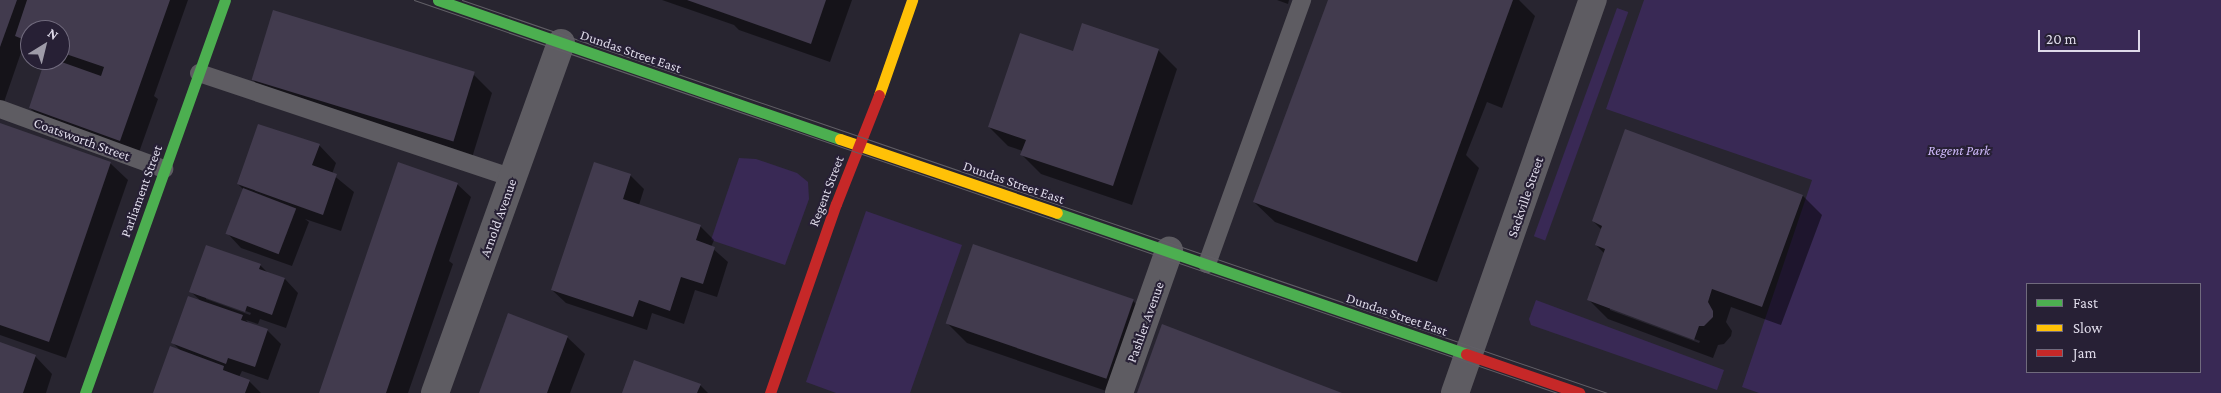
<!DOCTYPE html>
<html>
<head>
<meta charset="utf-8">
<style>
  body { margin:0 }
  #map { position:relative; width:2221px; height:393px; overflow:hidden; background:#282530; font-family:"Crimson Pro",serif }
  div>[style] { position:absolute }
  .green>* { inset:0; background:#392955; transform-origin:0 0 }
  .shadow>* { inset:0; background:#0007 }
  .building>* { inset:0; background:#423b4e; transform-origin:0 0 }
  .lane>* { height:18px; margin:-9px; padding:0 9px; transform-origin:9px; border-radius:9px; background:#5e5c62 }
  .street>* { height:28px; margin:-14px; padding:0 14px; transform-origin:14px; border-radius:14px; background:#5e5c62 }
  .fast>* { height:11px; margin:-5.5px; padding:0 5.5px; transform-origin:5.5px; border-radius:5.5px; background:#4caf50 }
  .slow>* { height:11px; margin:-5.5px; padding:0 5.5px; transform-origin:5.5px; border-radius:5.5px; background:#ffc107 }
  .jam>* { height:11px; margin:-5.5px; padding:0 5.5px; transform-origin:5.5px; border-radius:5.5px; background:#c62828 }
  .tram>* { height:1px; margin:-0.5px; padding:0 0.5px; transform-origin:0.5px; border-radius:0.5px; background:#615f66 }
  span { translate:-50% -50%; white-space:nowrap; text-align:center; line-height:1.15; -webkit-text-stroke:4px #272035; paint-order:stroke }
  .street-label { font-size:14px; color:#dedae9 }
  .park-label { font-size:14px; color:#ceb9fa; font-style:italic }
  .legend { position:absolute; left:2026px; top:283px; width:175px; height:90px; box-sizing:border-box; background:#272035; border:1px solid #706a7d; margin:0; padding:6px 9px; list-style:none; font-size:15px; color:#dedae9 }
  .legend li { display:flex; align-items:center; gap:10px; height:25px }
  .legend b { width:25px; border:1px solid #706a7d }
  .north { position:absolute; left:20px; top:20px; width:50px; height:50px; box-sizing:border-box; background:#272035; border:1px solid #706a7d; border-radius:50%; rotate:36deg; font-size:14px; font-weight:700; line-height:20px; text-align:center; color:#dedae9 }
  .north::after { content:''; display:block; margin:auto; width:18px; height:22px; background:#9e9ba8; clip-path:polygon(50% 0,100% 100%,50% 72%,0 100%) }
  .scale { position:absolute; left:2038px; top:30px; width:102px; height:22px; box-sizing:border-box; border:2px solid #dedae9; border-top:0; padding-left:6px; font-size:15px; line-height:18px; white-space:nowrap; color:#dedae9; -webkit-text-stroke:4px #272035; paint-order:stroke }
</style>
</head>
<body>
<div id="map">
  <div class="green">
    <i style="clip-path:polygon(evenodd,1644px 0,2221px 0,2221px 393px,1759px 393px,1742px 387px,1812px 180px,1606px 109px,1644px 0,2027px 284px,2200px 284px,2200px 372px,2027px 372px,2027px 284px)"></i>
    <i style="left:1617px;top:8px;width:12px;height:243px;rotate:20deg"></i>
    <i style="clip-path:polygon(739px 158px,756px 159px,797px 173px,808px 182px,809px 199px,785px 265px,711px 240px)"></i>
    <i style="clip-path:polygon(866px 211px,962px 245px,910px 393px,836px 393px,806px 382px)"></i>
    <i style="clip-path:polygon(1536px 300px,1724px 370px,1717px 390px,1531px 325px,1529px 319px)"></i>
  </div>
  <div class="shadow">
    <i style="clip-path:polygon(0 0,188px 0,154px 96px,158px 99px,137px 158px,47px 125px,30px 108px,46px 60px,60px 60px,60px 30px,30px 30px,30px 50px,24px 44px,4px 102px,0 101px)"></i>
    <i style="clip-path:polygon(662px 0,852px 0,830px 62px,739px 30px,734px 25px)"></i>
    <i style="clip-path:polygon(1277px 0,1289px 0,1288px 4px)"></i>
    <i style="clip-path:polygon(1329px 0,1519px 0,1535px 16px,1502px 108px,1487px 102px,1466px 155px,1479px 168px,1437px 282px,1275px 222px,1254px 202px)"></i>
    <i style="clip-path:polygon(1158px 50px,1177px 69px,1132px 205px,1041px 174px,1022px 155px,1023px 151px,1008px 146px,989px 127px)"></i>
    <i style="clip-path:polygon(473px 74px,492px 93px,471px 161px,271px 98px,252px 79px)"></i>
    <i style="clip-path:polygon(0 125px,110px 163px,128px 180px,66px 358px,0 335px)"></i>
    <i style="clip-path:polygon(evenodd,1625px 131px,1803px 196px,1822px 215px,1781px 325px,1731px 307px,1726px 322px,1732px 331px,1731px 336px,1724px 344px,1718px 345px,1713px 358px,1608px 319px,1589px 300px,1605px 254px,1596px 245px,1602px 230px,1593px 221px,1625px 131px,1610px 307px,1700px 341px,1699px 343px,1610px 310px,1610px 307px)"></i>
    <i style="clip-path:polygon(319px 145px,336px 163px,332px 174px,354px 192px,341px 231px,305px 219px,309px 222px,292px 266px,241px 248px,228px 234px,244px 190px,238px 184px)"></i>
    <i style="clip-path:polygon(630px 175px,644px 189px,639px 205px,700px 226px,714px 240px,711px 247px,728px 262px,717px 297px,695px 290px,684px 324px,652px 313px,647px 330px,566px 303px,552px 290px)"></i>
    <i style="clip-path:polygon(457px 184px,471px 197px,449px 261px,453px 264px,408px 393px,320px 393px)"></i>
    <i style="clip-path:polygon(evenodd,260px 265px,269px 274px,285px 279px,298px 293px,286px 328px,260px 319px,258px 324px,246px 320px,250px 325px,267px 330px,281px 344px,268px 380px,242px 371px,239px 377px,249px 381px,261px 393px,154px 393px,182px 352px,173px 343px,202px 302px,191px 292px,260px 265px,206px 296px,251px 313px,250px 315px,206px 299px,206px 296px)"></i>
    <i style="clip-path:polygon(1133px 301px,1152px 320px,1112px 393px,967px 343px,948px 324px)"></i>
    <i style="clip-path:polygon(567px 337px,585px 354px,570px 393px,480px 393px)"></i>
    <i style="clip-path:polygon(0 343px,35px 356px,52px 374px,46px 393px,0 393px)"></i>
    <i style="clip-path:polygon(700px 385px,708px 393px,624px 393px)"></i>
  </div>
  <div class="building">
    <i style="clip-path:polygon(0 0,17px 0,0 47px)"></i>
    <i style="clip-path:polygon(27px 0,170px 0,120px 141px,29px 108px,45px 60px,56px 60px,101px 76px,104px 67px,60px 52px,60px 30px,30px 30px,30px 42px,15px 36px)"></i>
    <i style="clip-path:polygon(687px 0,826px 0,811px 44px)"></i>
    <i style="clip-path:polygon(1328px 0,1513px 0,1417px 262px,1253px 202px)"></i>
    <i style="left:273px;top:10px;width:211px;height:73px;rotate:17deg"></i>
    <i style="clip-path:polygon(1082px 23px,1159px 49px,1113px 186px,1020px 155px,1026px 140px,988px 127px,1020px 33px,1073px 51px)"></i>
    <i style="clip-path:polygon(0 123px,111px 162px,49px 342px,0 325px)"></i>
    <i style="clip-path:polygon(258px 124px,320px 144px,312px 165px,337px 174px,323px 215px,237px 184px)"></i>
    <i style="clip-path:polygon(1625px 129px,1803px 195px,1762px 307px,1712px 289px,1708px 302px,1713px 311px,1713px 317px,1704px 326px,1699px 326px,1694px 340px,1587px 300px,1605px 249px,1595px 245px,1602px 226px,1592px 221px)"></i>
    <i style="clip-path:polygon(398px 162px,458px 183px,436px 246px,386px 393px,319px 393px)"></i>
    <i style="clip-path:polygon(594px 162px,631px 174px,623px 199px,701px 225px,696px 240px,715px 247px,703px 284px,681px 277px,670px 311px,639px 300px,633px 317px,551px 290px)"></i>
    <i style="left:243px;top:188px;width:57px;height:49px;rotate:21deg"></i>
    <i style="left:973px;top:244px;width:170px;height:84px;rotate:19deg"></i>
    <i style="clip-path:polygon(206px 245px,261px 264px,259px 269px,285px 278px,272px 315px,247px 306px,245px 312px,189px 292px)"></i>
    <i style="clip-path:polygon(188px 296px,243px 315px,241px 320px,268px 329px,255px 367px,228px 358px,226px 364px,171px 343px)"></i>
    <i style="clip-path:polygon(508px 313px,568px 336px,547px 393px,479px 393px)"></i>
    <i style="clip-path:polygon(1162px 324px,1342px 393px,1137px 393px)"></i>
    <i style="clip-path:polygon(0 342px,36px 355px,23px 393px,0 393px)"></i>
    <i style="clip-path:polygon(170px 346px,224px 366px,223px 370px,250px 380px,245px 393px,153px 393px)"></i>
    <i style="clip-path:polygon(634px 360px,701px 384px,697px 393px,622px 393px)"></i>
  </div>
  <div class="lane">
    <i style="left:199px;top:73px;width:330px;rotate:18.5deg"></i>
    <i style="left:0;top:109px;width:175px;rotate:20.1deg"></i>
    <i style="left:1207px;top:264px;width:281px;rotate:-70.2deg"></i>
  </div>
  <div class="street">
    <i style="left:435px;top:393px;width:372px;rotate:-70.2deg"></i>
    <i style="left:1119px;top:393px;width:151px;rotate:-70.6deg"></i>
    <i style="left:1455px;top:393px;width:417px;rotate:-70.7deg"></i>
  </div>
  <div class="fast">
    <i style="left:438px;top:0;width:425px;rotate:19.1deg"></i>
    <i style="left:1057px;top:213px;width:433px;rotate:19deg"></i>
    <i style="left:85px;top:393px;width:417px;rotate:-70.4deg"></i>
  </div>
  <div class="slow">
    <i style="left:879px;top:95px;width:101px;rotate:-70.8deg"></i>
    <i style="left:840px;top:139px;width:229px;rotate:18.8deg"></i>
  </div>
  <div class="jam">
    <i style="left:1466px;top:354px;width:120px;rotate:19deg"></i>
    <i style="left:770px;top:393px;width:200px;rotate:-70.8deg"></i>
    <i style="left:836px;top:204px;width:117px;rotate:-68.5deg"></i>
  </div>
  <div class="tram">
    <i style="left:414px;top:0;width:1209px;rotate:18.97deg"></i>
    <i style="left:462px;top:0;width:1211px;rotate:18.94deg"></i>
  </div>
  <div class="street-label">
    <span style="left:631px;top:51px;rotate:19deg">Dundas Street East</span>
    <span style="left:82px;top:139px;rotate:20deg">Coatsworth Street</span>
    <span style="left:1014px;top:182px;rotate:19deg">Dundas Street East</span>
    <span style="left:141px;top:191px;rotate:-70deg">Parliament Street</span>
    <span style="left:826px;top:191px;rotate:-69deg">Regent Street</span>
    <span style="left:1525px;top:197px;rotate:-71deg">Sackville Street</span>
    <span style="left:498px;top:218px;rotate:-70deg">Arnold Avenue</span>
    <span style="left:1397px;top:314px;rotate:19deg">Dundas Street East</span>
    <span style="left:1145px;top:322px;rotate:-70deg">Pashler Avenue</span>
  </div>
  <div class="park-label">
    <span style="left:1959px;top:150px">Regent Park</span>
  </div>
  <ul class="legend">
  <li><b style="height:6px;background:#4caf50"></b>Fast</li>
  <li><b style="height:6px;background:#ffc107"></b>Slow</li>
  <li><b style="height:6px;background:#c62828"></b>Jam</li>
  </ul>
  <div class="north">N</div>
  <div class="scale">20 m</div>
</div>
</body>
</html>
